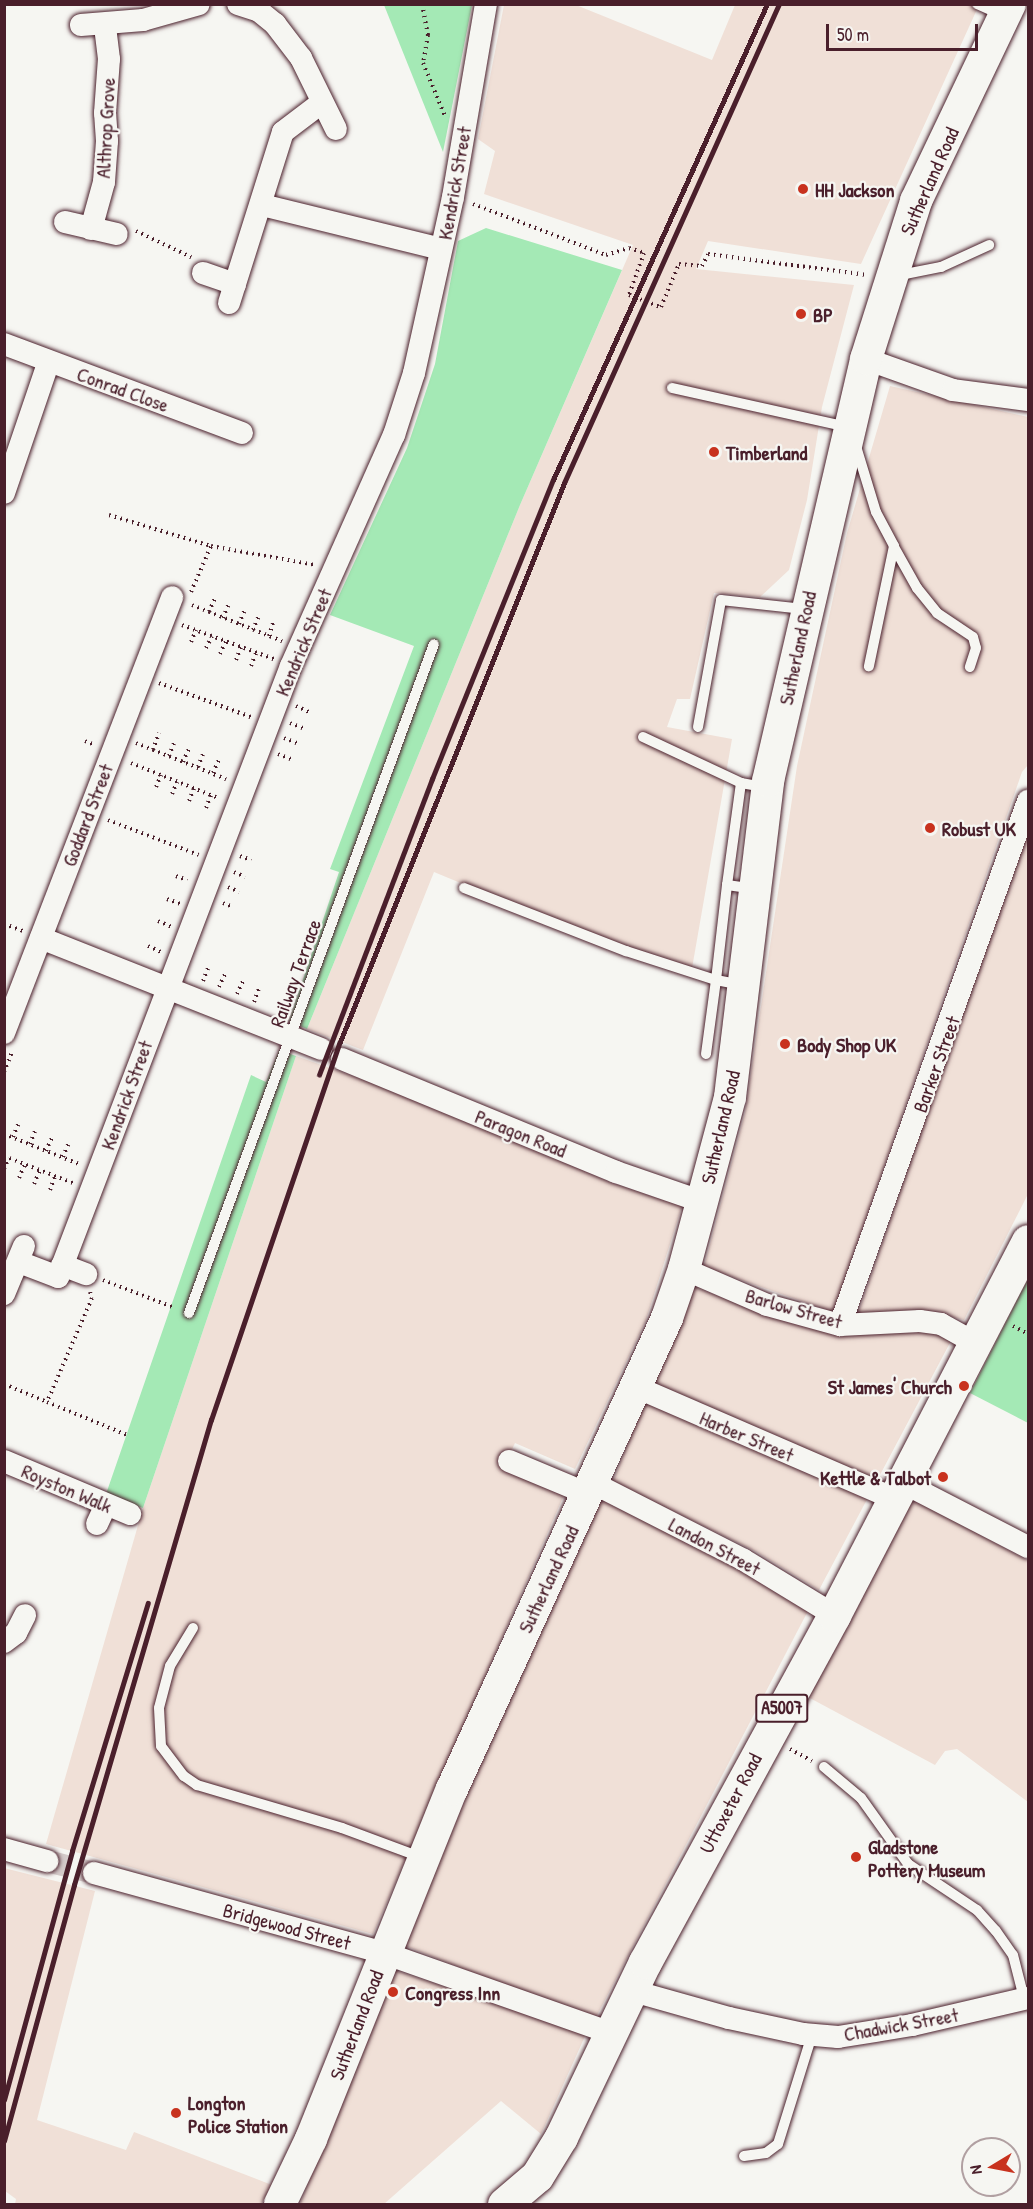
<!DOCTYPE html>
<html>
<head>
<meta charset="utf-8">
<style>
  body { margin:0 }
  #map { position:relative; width:1033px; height:2209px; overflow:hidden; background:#f6f6f2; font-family:"Patrick Hand",sans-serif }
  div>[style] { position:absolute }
  .built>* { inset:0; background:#f0e0d7 }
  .green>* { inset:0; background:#a4e9b5 }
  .street-tunnel>* { height:22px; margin-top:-11px; transform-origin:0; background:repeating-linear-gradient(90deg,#d4cbca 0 22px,transparent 0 33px) }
  .path>* { height:4px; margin-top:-2px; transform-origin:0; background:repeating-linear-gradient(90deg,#4a1f2b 0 1.5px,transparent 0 6px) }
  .roads { filter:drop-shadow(0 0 2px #4a1f2b) drop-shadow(0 0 2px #4a1f2b) }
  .lane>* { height:10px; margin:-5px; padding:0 5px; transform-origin:5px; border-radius:5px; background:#f6f6f2 }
  .street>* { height:22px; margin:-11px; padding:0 11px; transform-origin:11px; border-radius:11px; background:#f6f6f2 }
  .secondary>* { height:32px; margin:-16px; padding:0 16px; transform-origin:16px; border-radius:16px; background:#f6f6f2 }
  .primary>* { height:33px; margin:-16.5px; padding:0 16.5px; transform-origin:16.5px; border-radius:16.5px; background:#f6f6f2 }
  .rail>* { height:4.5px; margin:-2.25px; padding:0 2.25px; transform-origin:2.25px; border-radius:2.25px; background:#4a1f2b }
  .path-bridge>* { height:4px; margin-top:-2px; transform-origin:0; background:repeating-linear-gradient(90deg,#4a1f2b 0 1.5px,transparent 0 6px) }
  .dots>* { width:16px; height:16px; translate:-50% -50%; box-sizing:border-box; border:3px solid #f6f6f2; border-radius:50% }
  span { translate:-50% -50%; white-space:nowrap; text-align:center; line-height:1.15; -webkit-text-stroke:4.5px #f6f6f2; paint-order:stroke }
  .shield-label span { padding:2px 4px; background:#f6f6f2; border:2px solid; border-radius:4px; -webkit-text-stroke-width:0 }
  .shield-label { font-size:18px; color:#4a1f2b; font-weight:700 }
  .street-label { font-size:20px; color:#4a1f2b }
  .poi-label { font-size:20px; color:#4a1f2b; font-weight:700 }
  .left { translate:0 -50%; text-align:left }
  .right { translate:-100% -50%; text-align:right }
  .frame { position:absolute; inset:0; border:6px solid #4a1f2b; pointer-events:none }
  .north { position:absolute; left:961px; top:2137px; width:60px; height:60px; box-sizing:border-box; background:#f6f6f2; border:2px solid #b1a0a2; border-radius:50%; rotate:260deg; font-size:16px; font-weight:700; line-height:24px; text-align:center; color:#4a1f2b }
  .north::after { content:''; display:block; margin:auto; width:21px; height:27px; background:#c8321e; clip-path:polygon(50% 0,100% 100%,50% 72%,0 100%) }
  .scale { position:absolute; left:826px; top:24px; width:152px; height:27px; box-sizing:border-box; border:3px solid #4a1f2b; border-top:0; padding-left:8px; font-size:18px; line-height:21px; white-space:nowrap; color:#4a1f2b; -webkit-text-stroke:4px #f6f6f2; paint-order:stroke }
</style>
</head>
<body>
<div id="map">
  <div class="built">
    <i style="clip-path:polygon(504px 5px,576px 5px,712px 60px,735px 5px,979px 5px,861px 264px,708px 241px,696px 269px,854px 285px,822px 407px,807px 500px,789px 570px,760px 597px,714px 593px,690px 699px,677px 699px,667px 727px,732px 739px,691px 974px,658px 965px,434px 872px,363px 1050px,307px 1029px,520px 505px,633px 245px,484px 194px,495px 151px,478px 139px)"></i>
    <i style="clip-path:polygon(890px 386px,1028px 417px,1028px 765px,1022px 772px,833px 1312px,704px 1267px,745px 1113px,797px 766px,847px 533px)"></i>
    <i style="clip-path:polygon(1028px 822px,1028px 1194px,964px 1320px,936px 1313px,858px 1314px)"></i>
    <i style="clip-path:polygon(296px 1056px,446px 1109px,609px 1182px,682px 1206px,646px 1320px,575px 1469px,515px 1443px,504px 1466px,564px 1495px,373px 1934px,46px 1844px,143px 1508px)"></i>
    <i style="clip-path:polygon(689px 1285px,761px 1312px,927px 1330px,952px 1339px,819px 1590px,755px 1551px,613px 1482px)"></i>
    <i style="clip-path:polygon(912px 1498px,1028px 1561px,1028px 1802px,957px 1749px,945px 1751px,935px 1765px,806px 1696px)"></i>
    <i style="clip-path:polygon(599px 1499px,696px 1544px,809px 1609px,594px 2021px,401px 1944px)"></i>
    <i style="clip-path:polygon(4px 1868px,95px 1891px,37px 2120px,126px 2150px,134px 2132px,272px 2185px,261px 2204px,15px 2204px,16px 2199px,5px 2191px)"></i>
    <i style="clip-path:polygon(394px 1970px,586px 2034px,541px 2134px,501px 2101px,384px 2204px,300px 2204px)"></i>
  </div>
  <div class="green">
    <i style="clip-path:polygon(384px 5px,472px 5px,443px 152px)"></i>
    <i style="clip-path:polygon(486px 228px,622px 270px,520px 505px,307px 1029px,289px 1021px,339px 872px,330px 869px,414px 646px,330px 615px,407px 448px,435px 364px,458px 241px)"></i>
    <i style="clip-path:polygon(279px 1050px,296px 1056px,143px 1508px,106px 1494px,251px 1075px,266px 1082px)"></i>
    <i style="clip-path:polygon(1028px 1279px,1028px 1423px,970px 1393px)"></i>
  </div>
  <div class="street-tunnel">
    <i style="left:47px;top:1861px;width:49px;rotate:14.3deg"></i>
  </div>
  <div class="path">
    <i style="left:422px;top:4px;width:32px;rotate:79deg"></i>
    <i style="left:428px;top:35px;width:28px;rotate:100deg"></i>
    <i style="left:423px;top:63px;width:57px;rotate:67.5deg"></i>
    <i style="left:473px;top:204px;width:142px;rotate:21deg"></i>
    <i style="left:606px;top:255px;width:24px;rotate:-17deg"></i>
    <i style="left:629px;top:248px;width:16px;rotate:18deg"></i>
    <i style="left:136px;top:231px;width:61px;rotate:25.3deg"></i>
    <i style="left:679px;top:264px;width:23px;rotate:5deg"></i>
    <i style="left:702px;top:266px;width:13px;rotate:-63deg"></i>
    <i style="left:708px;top:254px;width:161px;rotate:7.5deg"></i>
    <i style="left:109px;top:515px;width:107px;rotate:16.9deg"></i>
    <i style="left:211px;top:546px;width:107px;rotate:10.3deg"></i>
    <i style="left:191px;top:592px;width:50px;rotate:-66.5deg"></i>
    <i style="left:192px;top:605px;width:97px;rotate:21.8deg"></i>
    <i style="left:209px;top:612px;width:15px;rotate:-67deg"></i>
    <i style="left:223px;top:618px;width:16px;rotate:-68deg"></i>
    <i style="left:239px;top:624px;width:16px;rotate:-68deg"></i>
    <i style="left:182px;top:625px;width:98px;rotate:20.3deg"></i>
    <i style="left:253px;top:630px;width:16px;rotate:-68deg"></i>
    <i style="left:269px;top:636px;width:17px;rotate:-73deg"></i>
    <i style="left:191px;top:642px;width:13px;rotate:-67deg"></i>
    <i style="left:206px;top:648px;width:13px;rotate:-63deg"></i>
    <i style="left:220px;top:654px;width:14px;rotate:-65deg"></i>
    <i style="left:236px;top:660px;width:14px;rotate:-69deg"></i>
    <i style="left:251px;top:666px;width:14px;rotate:-69deg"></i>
    <i style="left:159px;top:683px;width:98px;rotate:20.3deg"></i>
    <i style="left:296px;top:706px;width:14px;rotate:25deg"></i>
    <i style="left:290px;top:723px;width:14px;rotate:21deg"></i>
    <i style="left:284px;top:738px;width:14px;rotate:21deg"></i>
    <i style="left:85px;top:741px;width:11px;rotate:22deg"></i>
    <i style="left:136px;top:743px;width:97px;rotate:21.8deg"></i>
    <i style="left:153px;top:750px;width:18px;rotate:-71deg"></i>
    <i style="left:278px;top:754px;width:14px;rotate:21deg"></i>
    <i style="left:169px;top:756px;width:17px;rotate:-69deg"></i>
    <i style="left:183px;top:762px;width:17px;rotate:-66deg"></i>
    <i style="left:131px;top:763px;width:94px;rotate:21.9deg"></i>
    <i style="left:198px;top:767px;width:17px;rotate:-69deg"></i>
    <i style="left:213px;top:773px;width:17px;rotate:-66deg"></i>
    <i style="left:156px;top:787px;width:13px;rotate:-67deg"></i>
    <i style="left:172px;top:794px;width:13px;rotate:-67deg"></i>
    <i style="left:189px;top:801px;width:14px;rotate:-69deg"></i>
    <i style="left:206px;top:808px;width:14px;rotate:-69deg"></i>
    <i style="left:108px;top:820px;width:97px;rotate:21deg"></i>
    <i style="left:240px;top:856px;width:12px;rotate:20deg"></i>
    <i style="left:234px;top:872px;width:12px;rotate:24deg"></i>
    <i style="left:176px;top:876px;width:12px;rotate:20deg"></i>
    <i style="left:228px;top:887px;width:12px;rotate:24deg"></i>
    <i style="left:167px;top:899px;width:15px;rotate:20deg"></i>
    <i style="left:223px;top:903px;width:11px;rotate:22deg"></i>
    <i style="left:158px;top:921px;width:15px;rotate:23deg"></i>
    <i style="left:4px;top:924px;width:20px;rotate:20deg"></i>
    <i style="left:148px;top:946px;width:14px;rotate:25deg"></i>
    <i style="left:203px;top:981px;width:14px;rotate:-69deg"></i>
    <i style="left:219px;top:987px;width:14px;rotate:-65deg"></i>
    <i style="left:237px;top:994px;width:14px;rotate:-65deg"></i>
    <i style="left:254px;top:1002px;width:15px;rotate:-70deg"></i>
    <i style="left:4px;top:1072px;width:22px;rotate:-68deg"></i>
    <i style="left:4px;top:1134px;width:81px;rotate:21.8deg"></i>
    <i style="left:13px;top:1137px;width:16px;rotate:-68deg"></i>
    <i style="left:30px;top:1144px;width:17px;rotate:-69deg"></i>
    <i style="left:46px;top:1151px;width:17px;rotate:-66deg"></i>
    <i style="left:4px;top:1156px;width:74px;rotate:21.4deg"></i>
    <i style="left:63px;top:1157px;width:16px;rotate:-68deg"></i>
    <i style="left:4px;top:1169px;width:12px;rotate:-66deg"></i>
    <i style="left:19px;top:1178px;width:15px;rotate:-67deg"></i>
    <i style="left:34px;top:1184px;width:15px;rotate:-67deg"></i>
    <i style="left:50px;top:1190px;width:15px;rotate:-70deg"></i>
    <i style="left:103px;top:1280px;width:77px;rotate:21.3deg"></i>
    <i style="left:90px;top:1292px;width:6px;rotate:72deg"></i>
    <i style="left:92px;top:1298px;width:113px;rotate:113.4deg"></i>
    <i style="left:47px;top:1402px;width:87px;rotate:22.4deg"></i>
    <i style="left:1013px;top:1326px;width:17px;rotate:28deg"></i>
    <i style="left:4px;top:1384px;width:47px;rotate:22.7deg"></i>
    <i style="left:790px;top:1749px;width:25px;rotate:29deg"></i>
  </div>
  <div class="roads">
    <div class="lane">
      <i style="left:977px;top:4px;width:27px;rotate:24deg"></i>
      <i style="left:895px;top:276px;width:47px;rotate:-11.1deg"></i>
      <i style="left:941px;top:267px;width:53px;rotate:-24.6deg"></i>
      <i style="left:672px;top:388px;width:180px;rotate:12.5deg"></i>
      <i style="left:855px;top:443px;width:72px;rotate:73.1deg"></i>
      <i style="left:876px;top:512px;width:38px;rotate:62deg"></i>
      <i style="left:894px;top:546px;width:123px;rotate:101.8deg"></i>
      <i style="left:894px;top:547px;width:47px;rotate:60.7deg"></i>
      <i style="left:917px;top:588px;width:32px;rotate:51deg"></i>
      <i style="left:937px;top:613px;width:43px;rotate:33.7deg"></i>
      <i style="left:973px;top:637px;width:11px;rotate:75deg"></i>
      <i style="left:976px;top:648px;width:20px;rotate:108deg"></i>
      <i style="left:698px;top:727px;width:129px;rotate:-79.7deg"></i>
      <i style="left:721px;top:600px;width:83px;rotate:6.2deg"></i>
      <i style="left:643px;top:737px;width:108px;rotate:25.1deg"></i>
      <i style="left:727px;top:885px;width:103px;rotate:-82.2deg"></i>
      <i style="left:741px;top:783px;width:22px;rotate:10deg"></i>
      <i style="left:464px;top:888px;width:174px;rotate:21.3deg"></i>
      <i style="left:626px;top:951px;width:95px;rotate:17.9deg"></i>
      <i style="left:716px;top:980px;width:96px;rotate:-83.4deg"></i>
      <i style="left:727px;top:885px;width:27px;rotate:8deg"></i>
      <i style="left:706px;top:1054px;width:75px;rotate:-82.3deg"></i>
      <i style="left:716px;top:980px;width:25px;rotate:11deg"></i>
      <i style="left:189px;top:1313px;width:712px;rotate:-69.89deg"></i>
      <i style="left:193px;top:1628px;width:44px;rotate:121.2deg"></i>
      <i style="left:170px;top:1666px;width:43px;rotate:104.7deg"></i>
      <i style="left:159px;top:1708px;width:38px;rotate:87deg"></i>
      <i style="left:161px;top:1746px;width:38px;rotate:53deg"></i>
      <i style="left:184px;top:1776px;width:16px;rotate:35deg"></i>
      <i style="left:197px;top:1785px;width:151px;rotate:16.5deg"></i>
      <i style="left:342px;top:1828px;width:86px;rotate:20.3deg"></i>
      <i style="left:824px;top:1767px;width:48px;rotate:40deg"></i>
      <i style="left:861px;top:1798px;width:81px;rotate:54.5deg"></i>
      <i style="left:908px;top:1864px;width:83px;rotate:33.7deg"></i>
      <i style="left:977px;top:1910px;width:28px;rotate:48deg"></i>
      <i style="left:996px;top:1931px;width:29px;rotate:55deg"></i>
      <i style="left:1013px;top:1955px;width:44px;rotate:75.7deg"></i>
      <i style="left:744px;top:2156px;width:22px;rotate:-8deg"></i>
      <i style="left:766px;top:2153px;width:15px;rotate:-37deg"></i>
      <i style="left:778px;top:2144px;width:114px;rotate:-72.7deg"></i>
    </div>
    <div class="street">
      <i style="left:238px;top:4px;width:22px;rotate:18deg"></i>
      <i style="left:259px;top:11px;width:21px;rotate:39deg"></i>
      <i style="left:275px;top:24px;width:43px;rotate:52.6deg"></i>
      <i style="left:301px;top:58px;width:79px;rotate:63.8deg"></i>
      <i style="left:81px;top:25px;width:62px;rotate:-4.6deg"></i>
      <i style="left:143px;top:20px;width:58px;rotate:-15.9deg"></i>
      <i style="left:262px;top:205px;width:184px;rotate:13.8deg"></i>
      <i style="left:65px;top:222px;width:53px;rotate:13deg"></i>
      <i style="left:91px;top:229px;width:49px;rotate:-74.5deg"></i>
      <i style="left:104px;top:182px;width:41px;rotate:-85.8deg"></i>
      <i style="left:107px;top:141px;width:28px;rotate:-94deg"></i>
      <i style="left:105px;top:113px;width:54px;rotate:-85.8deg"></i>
      <i style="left:109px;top:59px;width:33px;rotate:-97deg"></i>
      <i style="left:203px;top:273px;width:34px;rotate:19deg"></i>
      <i style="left:229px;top:303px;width:179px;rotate:-72.5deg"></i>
      <i style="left:283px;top:132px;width:48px;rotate:-37.3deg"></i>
      <i style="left:4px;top:344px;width:254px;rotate:20.5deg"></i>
      <i style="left:866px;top:359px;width:92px;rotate:19.6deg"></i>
      <i style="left:953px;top:390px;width:76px;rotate:7.6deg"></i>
      <i style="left:4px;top:493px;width:139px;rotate:-71.2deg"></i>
      <i style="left:41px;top:938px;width:301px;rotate:21.6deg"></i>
      <i style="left:4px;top:1033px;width:467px;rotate:-68.9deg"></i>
      <i style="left:342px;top:1059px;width:296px;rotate:22.4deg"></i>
      <i style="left:616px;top:1172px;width:92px;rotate:19deg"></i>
      <i style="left:19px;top:1262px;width:42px;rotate:21deg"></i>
      <i style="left:58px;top:1277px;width:654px;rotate:-69.13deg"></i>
      <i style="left:291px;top:666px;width:253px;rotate:-66deg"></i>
      <i style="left:394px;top:435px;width:65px;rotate:-72.1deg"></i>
      <i style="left:414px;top:373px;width:180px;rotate:-77.5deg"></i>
      <i style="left:453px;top:197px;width:196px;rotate:-80.3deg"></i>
      <i style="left:62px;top:1265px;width:26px;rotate:21deg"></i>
      <i style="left:684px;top:1269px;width:90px;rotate:23.4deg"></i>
      <i style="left:767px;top:1305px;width:76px;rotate:15.3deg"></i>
      <i style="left:840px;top:1325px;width:80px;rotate:-2.9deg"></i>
      <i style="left:920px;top:1321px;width:21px;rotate:8deg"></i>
      <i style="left:941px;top:1324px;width:41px;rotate:29.1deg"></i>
      <i style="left:4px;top:1294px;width:52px;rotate:-67.4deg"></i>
      <i style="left:840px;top:1325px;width:557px;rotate:-70.26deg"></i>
      <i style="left:636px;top:1387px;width:280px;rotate:23.4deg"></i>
      <i style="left:4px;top:1461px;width:137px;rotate:22.8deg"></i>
      <i style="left:509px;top:1461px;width:86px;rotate:22.7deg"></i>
      <i style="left:902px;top:1482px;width:142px;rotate:27.3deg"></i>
      <i style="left:593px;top:1483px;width:169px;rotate:27deg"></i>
      <i style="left:744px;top:1560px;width:105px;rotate:31.4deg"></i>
      <i style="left:97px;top:1524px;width:21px;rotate:-65deg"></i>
      <i style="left:4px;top:1642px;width:15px;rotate:-37deg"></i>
      <i style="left:16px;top:1633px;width:20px;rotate:-63deg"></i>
      <i style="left:4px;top:1849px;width:45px;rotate:15.6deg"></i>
      <i style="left:94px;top:1873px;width:301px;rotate:15.4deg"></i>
      <i style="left:384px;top:1953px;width:244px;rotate:19.4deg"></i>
      <i style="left:633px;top:1991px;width:100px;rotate:15.7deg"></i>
      <i style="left:729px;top:2018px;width:76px;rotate:12.2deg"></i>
      <i style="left:803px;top:2034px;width:35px;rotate:5deg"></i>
      <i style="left:838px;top:2037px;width:75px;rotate:-9.2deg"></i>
      <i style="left:912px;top:2025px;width:119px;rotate:-13.1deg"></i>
    </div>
    <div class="secondary">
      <i style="left:280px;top:2204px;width:72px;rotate:-64.5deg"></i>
      <i style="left:311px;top:2139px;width:377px;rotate:-68.1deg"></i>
      <i style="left:452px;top:1789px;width:518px;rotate:-65.46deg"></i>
      <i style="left:667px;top:1318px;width:52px;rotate:-70.9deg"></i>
      <i style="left:684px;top:1269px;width:178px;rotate:-75deg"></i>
      <i style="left:730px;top:1097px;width:318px;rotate:-83.1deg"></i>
      <i style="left:768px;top:781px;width:433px;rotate:-76.9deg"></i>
      <i style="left:866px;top:359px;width:166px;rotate:-72.4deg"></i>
      <i style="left:916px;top:201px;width:218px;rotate:-64.5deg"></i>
    </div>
    <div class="primary">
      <i style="left:504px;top:2204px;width:43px;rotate:-40.3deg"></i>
      <i style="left:537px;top:2176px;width:46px;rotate:-58.4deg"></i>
      <i style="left:561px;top:2137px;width:194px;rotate:-64.4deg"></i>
      <i style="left:645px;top:1962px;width:395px;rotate:-61.4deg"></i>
      <i style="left:834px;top:1615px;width:421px;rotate:-62.6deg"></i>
    </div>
  </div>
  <div class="rail">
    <i style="left:319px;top:1075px;width:317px;rotate:-69.1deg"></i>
    <i style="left:432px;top:779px;width:323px;rotate:-68deg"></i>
    <i style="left:553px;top:480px;width:522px;rotate:-65.79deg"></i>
    <i style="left:4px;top:2100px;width:258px;rotate:-74.7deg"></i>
    <i style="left:72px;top:1851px;width:259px;rotate:-73deg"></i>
    <i style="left:4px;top:2141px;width:265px;rotate:-74.7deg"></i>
    <i style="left:74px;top:1885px;width:485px;rotate:-73.6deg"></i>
    <i style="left:211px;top:1420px;width:399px;rotate:-71.2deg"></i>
    <i style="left:340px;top:1042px;width:602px;rotate:-68.16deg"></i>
    <i style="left:564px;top:483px;width:525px;rotate:-65.83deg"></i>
  </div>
  <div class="path-bridge">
    <i style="left:644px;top:253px;width:45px;rotate:109.7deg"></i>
    <i style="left:629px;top:295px;width:34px;rotate:21deg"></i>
    <i style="left:661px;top:307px;width:47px;rotate:-67.3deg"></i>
  </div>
  <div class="dots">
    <i style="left:803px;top:189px;background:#c8321e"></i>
    <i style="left:801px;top:314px;background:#c8321e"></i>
    <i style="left:714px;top:452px;background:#c8321e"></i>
    <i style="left:930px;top:828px;background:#c8321e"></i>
    <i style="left:785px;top:1044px;background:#c8321e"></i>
    <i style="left:964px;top:1386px;background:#c8321e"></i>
    <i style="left:943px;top:1477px;background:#c8321e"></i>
    <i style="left:856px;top:1857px;background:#c8321e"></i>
    <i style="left:393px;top:1992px;background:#c8321e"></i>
    <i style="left:176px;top:2113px;background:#c8321e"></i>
  </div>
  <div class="shield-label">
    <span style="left:782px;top:1708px">A5007</span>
  </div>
  <div class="street-label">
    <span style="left:105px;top:128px;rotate:-87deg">Althrop Grove</span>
    <span style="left:929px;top:181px;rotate:-66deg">Sutherland Road</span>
    <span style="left:454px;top:183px;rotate:-80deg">Kendrick Street</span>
    <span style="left:123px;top:389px;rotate:20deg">Conrad Close</span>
    <span style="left:303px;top:642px;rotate:-67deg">Kendrick Street</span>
    <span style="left:797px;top:648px;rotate:-78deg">Sutherland Road</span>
    <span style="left:87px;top:815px;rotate:-69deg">Goddard Street</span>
    <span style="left:295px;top:973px;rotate:-70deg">Railway Terrace</span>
    <span style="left:936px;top:1064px;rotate:-70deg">Barker Street</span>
    <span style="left:126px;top:1095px;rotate:-70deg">Kendrick Street</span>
    <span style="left:720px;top:1127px;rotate:-77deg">Sutherland Road</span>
    <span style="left:521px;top:1133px;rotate:22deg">Paragon Road</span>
    <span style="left:794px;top:1308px;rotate:16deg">Barlow Street</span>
    <span style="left:747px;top:1436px;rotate:23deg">Harber Street</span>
    <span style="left:67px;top:1488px;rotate:23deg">Royston Walk</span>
    <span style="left:715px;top:1546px;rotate:28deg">Landon Street</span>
    <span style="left:548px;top:1579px;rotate:-65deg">Sutherland Road</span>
    <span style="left:730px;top:1803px;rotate:-62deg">Uttoxeter Road</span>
    <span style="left:287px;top:1926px;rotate:15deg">Bridgewood Street</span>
    <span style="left:901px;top:2024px;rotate:-10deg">Chadwick Street</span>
    <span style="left:356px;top:2025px;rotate:-69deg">Sutherland Road</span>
  </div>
  <div class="poi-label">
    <span class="left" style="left:815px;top:189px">HH Jackson</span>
    <span class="left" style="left:813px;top:314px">BP</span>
    <span class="left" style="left:726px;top:452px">Timberland</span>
    <span class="left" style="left:942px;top:828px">Robust UK</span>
    <span class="left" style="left:797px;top:1044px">Body Shop UK</span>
    <span class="right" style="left:952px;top:1386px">St James' Church</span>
    <span class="right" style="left:931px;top:1477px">Kettle &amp; Talbot</span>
    <span class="left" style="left:868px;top:1858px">Gladstone<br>Pottery Museum</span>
    <span class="left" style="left:405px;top:1992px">Congress Inn</span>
    <span class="left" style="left:188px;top:2114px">Longton<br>Police Station</span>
  </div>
  <div class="frame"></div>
  <div class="north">N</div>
  <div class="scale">50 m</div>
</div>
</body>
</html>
